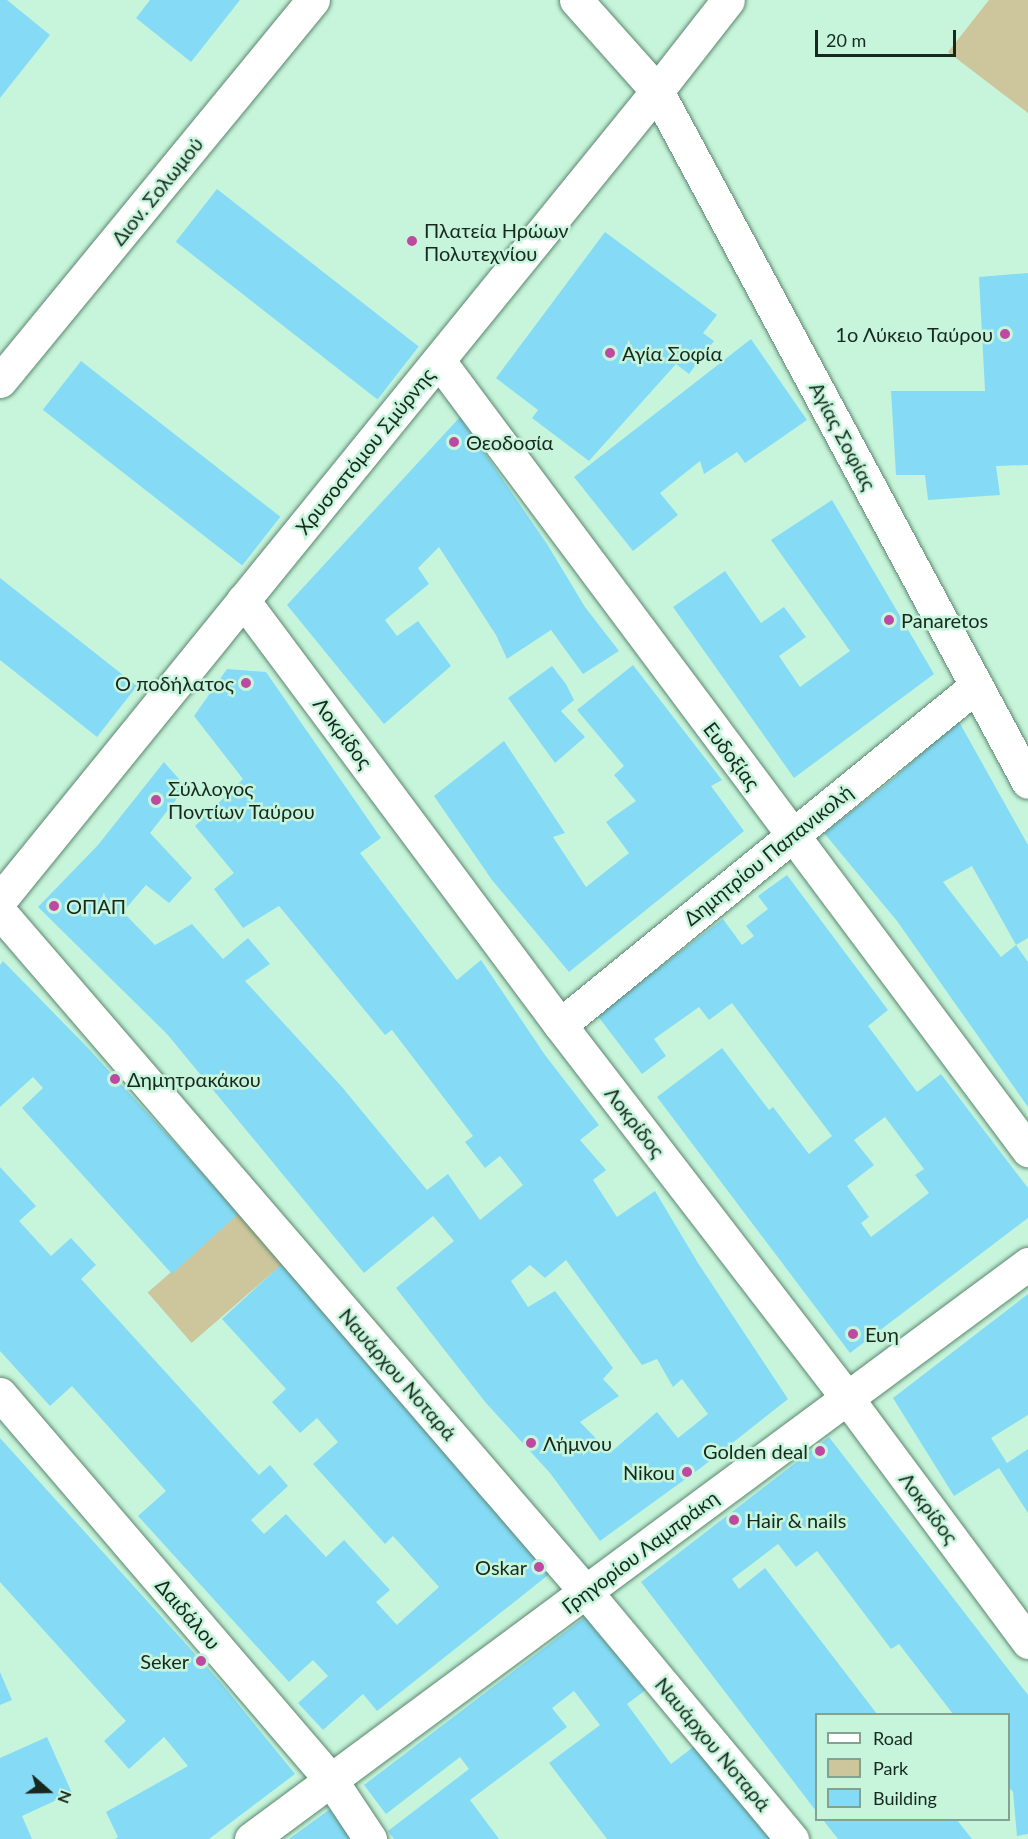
<!DOCTYPE html>
<html>
<head>
<meta charset="utf-8">
<style>
  body { margin:0 }
  #map { position:relative; width:1028px; height:1839px; overflow:hidden; background:#c7f5db; font-family:Lato,sans-serif }
  div>[style] { position:absolute }
  .green>* { inset:0; background:#cdc69c; transform-origin:0 0 }
  .building>* { inset:0; background:#85dbf6; transform-origin:0 0 }
  .roads { filter:drop-shadow(0 0 2px #5c866f) drop-shadow(0 0 2px #5c866f) }
  .street>* { height:33px; margin:-16.5px; padding:0 16.5px; transform-origin:16.5px; border-radius:16.5px; background:#fff }
  .secondary>* { height:33px; margin:-16.5px; padding:0 16.5px; transform-origin:16.5px; border-radius:16.5px; background:#fff }
  .dots>* { width:16px; height:16px; translate:-50% -50%; box-sizing:border-box; border:3px solid #c7f5db; border-radius:50% }
  span { translate:-50% -50%; white-space:nowrap; text-align:center; line-height:1.15; -webkit-text-stroke:5px #c7f5db; paint-order:stroke }
  .street-label { font-size:20px; color:#17281f }
  .poi-label { font-size:20px; color:#17281f }
  .left { translate:0 -50%; text-align:left }
  .right { translate:-100% -50%; text-align:right }
  .legend { position:absolute; left:815px; top:1713px; width:195px; height:108px; box-sizing:border-box; background:#c7f5db; border:2px solid #81a390; margin:0; padding:8px 10px; list-style:none; font-size:18px; color:#17281f }
  .legend li { display:flex; align-items:center; gap:12px; height:30px }
  .legend b { width:30px; border:2px solid #81a390 }
  .north { position:absolute; left:18px; top:1761px; width:60px; height:60px; -webkit-text-stroke:4px #c7f5db; paint-order:stroke; rotate:110deg; font-size:16px; font-weight:700; line-height:24px; text-align:center; color:#17281f }
  .north::after { content:''; display:block; margin:auto; width:21px; height:27px; background:#17281f; clip-path:polygon(50% 0,100% 100%,50% 72%,0 100%) }
  .scale { position:absolute; left:815px; top:30px; width:141px; height:27px; box-sizing:border-box; border:3px solid #17281f; border-top:0; padding-left:8px; font-size:18px; line-height:21px; white-space:nowrap; color:#17281f; -webkit-text-stroke:4px #c7f5db; paint-order:stroke }
</style>
</head>
<body>
<div id="map">
  <div class="green">
    <i style="clip-path:polygon(989px 0,1028px 0,1028px 113px,948px 52px)"></i>
    <i style="left:239px;top:1213px;width:67px;height:121px;rotate:49deg"></i>
  </div>
  <div class="building">
    <i style="clip-path:polygon(0 0,7px 0,50px 35px,0 98px)"></i>
    <i style="clip-path:polygon(150px 0,240px 0,191px 62px,136px 18px)"></i>
    <i style="left:217px;top:189px;width:256px;height:67px;rotate:38deg"></i>
    <i style="clip-path:polygon(605px 232px,717px 315px,703px 333px,714px 341px,689px 374px,676px 364px,589px 461px,532px 418px,538px 410px,496px 378px)"></i>
    <i style="clip-path:polygon(1028px 273px,1028px 465px,996px 466px,1000px 495px,928px 500px,925px 475px,896px 475px,891px 391px,985px 391px,979px 277px)"></i>
    <i style="clip-path:polygon(751px 339px,807px 420px,745px 463px,737px 452px,704px 474px,700px 461px,660px 493px,678px 515px,633px 551px,574px 477px)"></i>
    <i style="left:81px;top:361px;width:253px;height:62px;rotate:38deg"></i>
    <i style="clip-path:polygon(460px 417px,547px 544px,585px 607px,619px 651px,583px 674px,551px 630px,507px 659px,496px 635px,439px 547px,418px 568px,429px 584px,385px 620px,397px 636px,418px 621px,451px 666px,384px 724px,287px 605px)"></i>
    <i style="clip-path:polygon(832px 500px,934px 674px,794px 778px,673px 607px,725px 571px,761px 623px,784px 607px,806px 637px,779px 656px,800px 687px,850px 651px,771px 540px)"></i>
    <i style="clip-path:polygon(0 578px,137px 686px,97px 737px,0 660px)"></i>
    <i style="clip-path:polygon(633px 665px,722px 780px,711px 786px,744px 831px,569px 972px,492px 880px,434px 796px,504px 741px,565px 833px,553px 837px,586px 887px,629px 853px,606px 822px,636px 801px,614px 775px,624px 766px,577px 710px)"></i>
    <i style="clip-path:polygon(552px 666px,566px 684px,574px 700px,561px 711px,585px 737px,555px 763px,508px 698px)"></i>
    <i style="clip-path:polygon(evenodd,227px 669px,266px 672px,381px 838px,360px 853px,457px 980px,481px 960px,545px 1055px,599px 1125px,580px 1140px,606px 1170px,593px 1180px,617px 1217px,655px 1191px,698px 1263px,788px 1399px,702px 1467px,600px 1541px,550px 1473px,486px 1403px,396px 1288px,454px 1241px,433px 1216px,364px 1273px,167px 1034px,38px 907px,98px 845px,164px 762px,186px 787px,150px 833px,192px 878px,169px 903px,146px 885px,123px 912px,155px 945px,192px 924px,223px 959px,248px 938px,270px 964px,245px 981px,342px 1087px,427px 1190px,448px 1174px,480px 1220px,523px 1185px,500px 1156px,485px 1168px,465px 1142px,473px 1136px,392px 1030px,385px 1035px,279px 906px,243px 928px,214px 889px,234px 873px,195px 826px,243px 779px,194px 716px,227px 669px,566px 1260px,642px 1365px,657px 1359px,673px 1387px,682px 1379px,708px 1414px,678px 1438px,657px 1412px,610px 1453px,580px 1422px,619px 1396px,603px 1379px,613px 1368px,555px 1291px,528px 1307px,511px 1281px,530px 1265px,545px 1278px,566px 1260px)"></i>
    <i style="clip-path:polygon(958px 720px,1028px 845px,1028px 938px,1016px 945px,972px 866px,943px 882px,1001px 957px,1016px 945px,1028px 962px,1028px 1107px,897px 921px,824px 833px,893px 779px)"></i>
    <i style="clip-path:polygon(evenodd,787px 875px,888px 1010px,868px 1026px,917px 1092px,941px 1074px,1028px 1188px,1028px 1218px,850px 1353px,657px 1097px,722px 1048px,769px 1110px,773px 1107px,809px 1154px,832px 1136px,792px 1083px,732px 1003px,709px 1020px,699px 1007px,654px 1039px,666px 1056px,642px 1074px,597px 1015px,723px 919px,742px 945px,754px 936px,746px 926px,768px 909px,758px 896px,787px 875px,885px 1117px,924px 1169px,915px 1175px,929px 1193px,871px 1237px,861px 1223px,869px 1217px,847px 1186px,874px 1165px,854px 1140px,885px 1117px)"></i>
    <i style="clip-path:polygon(3px 961px,88px 1048px,239px 1213px,172px 1274px,22px 1108px,43px 1088px,33px 1077px,0 1107px,0 965px)"></i>
    <i style="clip-path:polygon(0 1167px,36px 1206px,19px 1221px,51px 1256px,71px 1238px,96px 1265px,81px 1279px,259px 1475px,270px 1465px,288px 1486px,251px 1520px,264px 1534px,286px 1514px,326px 1557px,344px 1540px,390px 1590px,376px 1602px,397px 1625px,439px 1587px,393px 1536px,385px 1544px,313px 1464px,338px 1442px,317px 1418px,300px 1433px,272px 1402px,286px 1389px,222px 1319px,283px 1263px,557px 1568px,377px 1711px,363px 1694px,323px 1730px,298px 1703px,328px 1676px,313px 1660px,289px 1682px,138px 1516px,166px 1491px,72px 1386px,50px 1406px,0 1351px)"></i>
    <i style="clip-path:polygon(1028px 1294px,1028px 1415px,991px 1438px,1007px 1463px,1028px 1449px,1028px 1513px,999px 1468px,954px 1496px,893px 1398px)"></i>
    <i style="clip-path:polygon(829px 1437px,1028px 1695px,1028px 1834px,1017px 1836px,1013px 1792px,1008px 1786px,1008px 1714px,953px 1714px,899px 1644px,891px 1649px,817px 1551px,796px 1567px,778px 1544px,732px 1579px,739px 1589px,765px 1568px,877px 1714px,816px 1714px,816px 1811px,641px 1582px)"></i>
    <i style="clip-path:polygon(0 1438px,222px 1684px,295px 1774px,209px 1839px,115px 1839px,118px 1837px,106px 1812px,188px 1766px,164px 1737px,129px 1769px,104px 1741px,126px 1721px,0 1582px)"></i>
    <i style="clip-path:polygon(594px 1610px,651px 1686px,627px 1704px,671px 1764px,705px 1738px,782px 1839px,607px 1839px,549px 1763px,600px 1725px,574px 1691px,552px 1708px,567px 1727px,470px 1800px,499px 1839px,394px 1839px,388px 1831px,469px 1769px,460px 1757px,386px 1814px,364px 1785px)"></i>
    <i style="clip-path:polygon(0 1672px,12px 1700px,0 1705px)"></i>
    <i style="clip-path:polygon(47px 1737px,72px 1793px,22px 1816px,32px 1839px,0 1839px,0 1758px)"></i>
    <i style="clip-path:polygon(333px 1807px,356px 1839px,289px 1839px)"></i>
    <i style="clip-path:polygon(823px 1820px,957px 1820px,972px 1839px,838px 1839px)"></i>
  </div>
  <div class="roads">
    <div class="street">
      <i style="left:439px;top:361px;width:985px;rotate:53.26deg"></i>
      <i style="left:0;top:381px;width:493px;rotate:-50.6deg"></i>
      <i style="left:243px;top:600px;width:530px;rotate:53.28deg"></i>
      <i style="left:560px;top:1025px;width:471px;rotate:52.4deg"></i>
      <i style="left:847px;top:1398px;width:304px;rotate:53.4deg"></i>
      <i style="left:0;top:900px;width:1042px;rotate:-50.92deg"></i>
      <i style="left:0;top:912px;width:898px;rotate:49.25deg"></i>
      <i style="left:586px;top:1592px;width:322px;rotate:50.2deg"></i>
      <i style="left:560px;top:1025px;width:537px;rotate:-39.18deg"></i>
      <i style="left:0;top:1394px;width:508px;rotate:49.39deg"></i>
      <i style="left:331px;top:1780px;width:71px;rotate:56.5deg"></i>
      <i style="left:251px;top:1839px;width:967px;rotate:-36.5deg"></i>
    </div>
    <div class="secondary">
      <i style="left:576px;top:0;width:122px;rotate:48.3deg"></i>
      <i style="left:657px;top:91px;width:784px;rotate:61.77deg"></i>
      <i style="left:657px;top:91px;width:115px;rotate:-52deg"></i>
    </div>
  </div>
  <div class="dots">
    <i style="left:412px;top:241px;background:#bf49a0"></i>
    <i style="left:1005px;top:334px;background:#bf49a0"></i>
    <i style="left:610px;top:353px;background:#bf49a0"></i>
    <i style="left:454px;top:442px;background:#bf49a0"></i>
    <i style="left:889px;top:620px;background:#bf49a0"></i>
    <i style="left:246px;top:683px;background:#bf49a0"></i>
    <i style="left:156px;top:800px;background:#bf49a0"></i>
    <i style="left:54px;top:906px;background:#bf49a0"></i>
    <i style="left:115px;top:1079px;background:#bf49a0"></i>
    <i style="left:853px;top:1334px;background:#bf49a0"></i>
    <i style="left:531px;top:1443px;background:#bf49a0"></i>
    <i style="left:820px;top:1451px;background:#bf49a0"></i>
    <i style="left:687px;top:1472px;background:#bf49a0"></i>
    <i style="left:734px;top:1520px;background:#bf49a0"></i>
    <i style="left:539px;top:1567px;background:#bf49a0"></i>
    <i style="left:201px;top:1661px;background:#bf49a0"></i>
  </div>
  <div class="street-label">
    <span style="left:157px;top:191px;rotate:-51deg">Διον. Σολωμού</span>
    <span style="left:843px;top:436px;rotate:62deg">Αγίας Σοφίας</span>
    <span style="left:365px;top:451px;rotate:-51deg">Χρυσοστόμου Σμύρνης</span>
    <span style="left:343px;top:733px;rotate:53deg">Λοκρίδος</span>
    <span style="left:732px;top:756px;rotate:53deg">Ευδοξίας</span>
    <span style="left:768px;top:855px;rotate:-39deg">Δημητρίου Παπανικολή</span>
    <span style="left:635px;top:1122px;rotate:52deg">Λοκρίδος</span>
    <span style="left:398px;top:1374px;rotate:49deg">Ναυάρχου Νοταρά</span>
    <span style="left:929px;top:1508px;rotate:53deg">Λοκρίδος</span>
    <span style="left:640px;top:1552px;rotate:-37deg">Γρηγορίου Λαμπράκη</span>
    <span style="left:188px;top:1614px;rotate:49deg">Δαιδάλου</span>
    <span style="left:713px;top:1744px;rotate:50deg">Ναυάρχου Νοταρά</span>
  </div>
  <div class="poi-label">
    <span class="left" style="left:424px;top:242px">Πλατεία Ηρώων<br>Πολυτεχνίου</span>
    <span class="right" style="left:993px;top:334px">1ο Λύκειο Ταύρου</span>
    <span class="left" style="left:622px;top:353px">Αγία Σοφία</span>
    <span class="left" style="left:466px;top:442px">Θεοδοσία</span>
    <span class="left" style="left:901px;top:620px">Panaretos</span>
    <span class="right" style="left:234px;top:683px">Ο ποδήλατος</span>
    <span class="left" style="left:168px;top:800px">Σύλλογος<br>Ποντίων Ταύρου</span>
    <span class="left" style="left:66px;top:906px">ΟΠΑΠ</span>
    <span class="left" style="left:127px;top:1079px">Δημητρακάκου</span>
    <span class="left" style="left:865px;top:1334px">Ευη</span>
    <span class="left" style="left:543px;top:1443px">Λήμνου</span>
    <span class="right" style="left:808px;top:1451px">Golden deal</span>
    <span class="right" style="left:675px;top:1472px">Nikou</span>
    <span class="left" style="left:746px;top:1520px">Hair &amp; nails</span>
    <span class="right" style="left:527px;top:1567px">Oskar</span>
    <span class="right" style="left:189px;top:1661px">Seker</span>
  </div>
  <ul class="legend">
  <li><b style="height:8px;background:#fff"></b>Road</li>
  <li><b style="height:16px;background:#cdc69c"></b>Park</li>
  <li><b style="height:16px;background:#85dbf6"></b>Building</li>
  </ul>
  <div class="north">N</div>
  <div class="scale">20 m</div>
</div>
</body>
</html>
